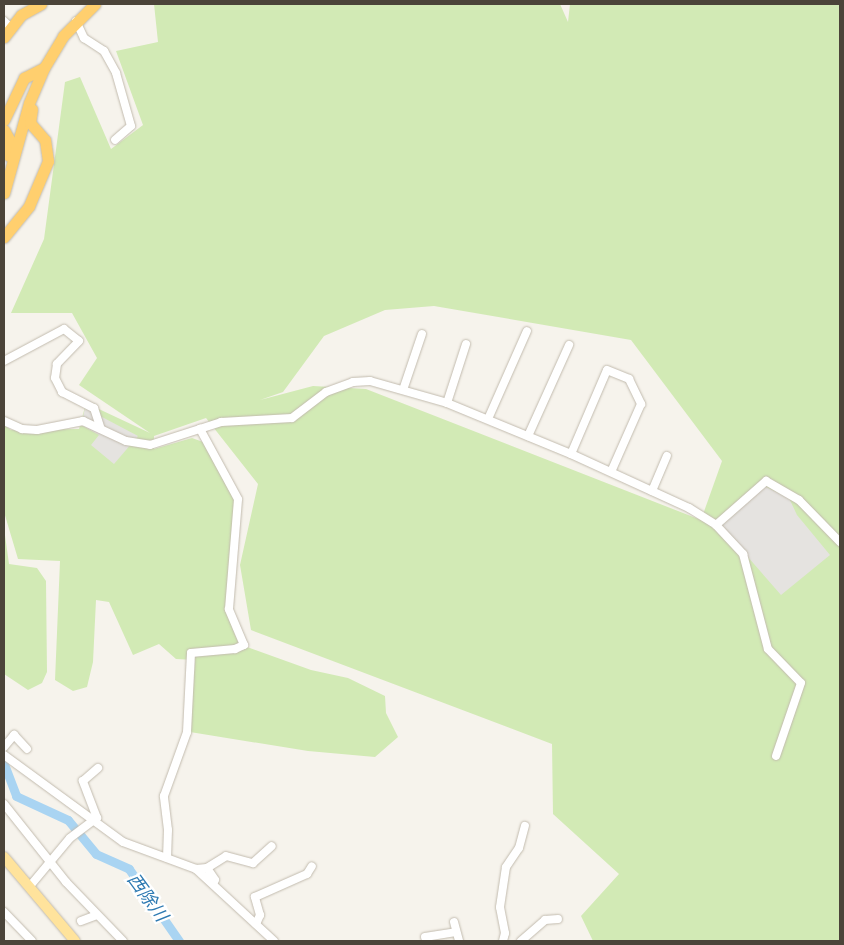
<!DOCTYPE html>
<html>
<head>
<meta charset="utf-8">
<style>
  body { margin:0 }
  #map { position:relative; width:844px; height:945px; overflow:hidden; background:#f6f3ec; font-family:Lato,"Noto Sans JP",sans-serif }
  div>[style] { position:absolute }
  .green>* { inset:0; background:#d2eab5 }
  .parking>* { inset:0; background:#e5e3e0 }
  .river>* { height:9px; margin:-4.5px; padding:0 4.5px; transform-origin:4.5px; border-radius:4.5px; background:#a9d4f2 }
  .roads { filter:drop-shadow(0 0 1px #c2bbae) drop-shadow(0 0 1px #c2bbae) }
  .minor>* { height:8px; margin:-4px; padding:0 4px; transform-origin:4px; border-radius:4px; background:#fff }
  .major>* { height:10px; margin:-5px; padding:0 5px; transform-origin:5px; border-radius:5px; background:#ffe39c }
  .highway>* { height:11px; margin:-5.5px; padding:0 5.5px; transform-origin:5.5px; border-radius:5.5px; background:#ffcf6e }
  span { translate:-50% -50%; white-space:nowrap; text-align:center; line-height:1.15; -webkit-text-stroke:4.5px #fff; paint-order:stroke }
  .water-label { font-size:18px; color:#2e7ab2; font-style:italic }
  .frame { position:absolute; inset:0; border:5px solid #4b4439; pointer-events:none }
</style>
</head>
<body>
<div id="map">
  <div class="green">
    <i style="clip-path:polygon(evenodd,154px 4px,560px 4px,568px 22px,570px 4px,840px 4px,840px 941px,593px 941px,581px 916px,619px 874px,553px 814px,552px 744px,251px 630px,240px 565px,258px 484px,206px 418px,154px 436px,154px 449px,192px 438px,203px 442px,233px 491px,237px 510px,226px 597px,227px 614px,239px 644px,311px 670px,348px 678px,385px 696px,386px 713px,398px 737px,375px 757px,308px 751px,190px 732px,195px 660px,176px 659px,159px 644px,133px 655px,109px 602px,96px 600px,93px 662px,87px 687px,73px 691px,55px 680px,60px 561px,18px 559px,4px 512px,4px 425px,11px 430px,79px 429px,86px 403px,150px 433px,79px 385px,97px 358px,72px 313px,11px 313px,44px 239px,65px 82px,80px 77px,111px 149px,143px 125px,116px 51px,158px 42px,154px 4px,434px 306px,631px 340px,722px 461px,701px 520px,366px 389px,313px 386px,260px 400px,283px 392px,324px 336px,385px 310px,434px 306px)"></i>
    <i style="clip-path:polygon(4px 528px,9px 564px,37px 568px,46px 581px,47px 672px,42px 683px,28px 690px,4px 674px)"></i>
  </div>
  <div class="parking">
    <i style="clip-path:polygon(85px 408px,138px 436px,114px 464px,91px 445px,99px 435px,81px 425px)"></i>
    <i style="clip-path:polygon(764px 486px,789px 498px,797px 515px,830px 555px,781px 595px,721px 526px)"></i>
  </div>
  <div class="river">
    <i style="left:4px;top:764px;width:34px;rotate:69deg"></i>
    <i style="left:16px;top:796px;width:57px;rotate:24.8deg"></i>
    <i style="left:68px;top:820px;width:44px;rotate:50.5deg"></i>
    <i style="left:96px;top:854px;width:36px;rotate:24deg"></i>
    <i style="left:129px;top:869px;width:88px;rotate:55.2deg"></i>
  </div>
  <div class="roads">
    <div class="minor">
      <i style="left:4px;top:21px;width:8px;rotate:45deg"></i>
      <i style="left:76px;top:21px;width:19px;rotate:65deg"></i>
      <i style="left:84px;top:38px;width:24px;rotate:33deg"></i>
      <i style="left:104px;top:51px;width:25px;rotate:61deg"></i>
      <i style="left:116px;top:73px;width:55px;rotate:74.2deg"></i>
      <i style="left:131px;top:126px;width:21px;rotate:139deg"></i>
      <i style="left:4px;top:361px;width:68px;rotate:-28.1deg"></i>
      <i style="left:64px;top:329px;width:19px;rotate:39deg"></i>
      <i style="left:79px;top:341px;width:32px;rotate:134deg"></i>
      <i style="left:57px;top:364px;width:14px;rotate:98deg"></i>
      <i style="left:55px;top:378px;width:16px;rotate:63deg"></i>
      <i style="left:62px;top:392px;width:36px;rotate:27deg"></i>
      <i style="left:94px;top:408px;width:22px;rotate:72deg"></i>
      <i style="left:403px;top:390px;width:59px;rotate:-71.3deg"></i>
      <i style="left:447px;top:403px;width:62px;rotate:-72.1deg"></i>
      <i style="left:488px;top:419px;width:96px;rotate:-66.1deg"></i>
      <i style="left:4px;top:421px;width:20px;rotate:24deg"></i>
      <i style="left:22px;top:429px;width:15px;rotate:4deg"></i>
      <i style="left:37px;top:430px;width:47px;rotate:-11.1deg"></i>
      <i style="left:83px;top:421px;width:47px;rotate:24.9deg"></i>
      <i style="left:126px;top:441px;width:24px;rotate:9deg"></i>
      <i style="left:150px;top:445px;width:75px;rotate:-17.9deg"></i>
      <i style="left:221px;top:422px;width:71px;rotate:-3.2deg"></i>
      <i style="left:292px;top:418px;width:43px;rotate:-37.4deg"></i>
      <i style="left:326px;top:392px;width:29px;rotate:-20deg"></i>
      <i style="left:353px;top:382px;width:17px;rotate:-3deg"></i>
      <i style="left:370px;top:381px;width:80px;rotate:15.9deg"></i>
      <i style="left:447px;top:403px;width:134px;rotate:22.4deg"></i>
      <i style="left:571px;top:454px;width:130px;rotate:24.6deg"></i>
      <i style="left:689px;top:508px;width:32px;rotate:32deg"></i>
      <i style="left:716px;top:525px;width:40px;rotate:47deg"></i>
      <i style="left:743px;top:554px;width:98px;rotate:75.3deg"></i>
      <i style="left:768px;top:649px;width:47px;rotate:45.9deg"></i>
      <i style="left:801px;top:683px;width:77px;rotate:108.9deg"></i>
      <i style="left:528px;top:436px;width:100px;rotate:-65.7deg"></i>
      <i style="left:571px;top:454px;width:91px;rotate:-66.8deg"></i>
      <i style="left:607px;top:370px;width:24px;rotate:22deg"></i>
      <i style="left:629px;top:379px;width:28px;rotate:64deg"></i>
      <i style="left:641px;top:404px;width:74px;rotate:113.8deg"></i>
      <i style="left:652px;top:491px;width:38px;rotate:-67deg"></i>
      <i style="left:716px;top:525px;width:67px;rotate:-41.3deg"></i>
      <i style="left:766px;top:481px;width:38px;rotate:30deg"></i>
      <i style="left:799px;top:500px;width:59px;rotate:45.7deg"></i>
      <i style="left:4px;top:747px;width:16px;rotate:-50deg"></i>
      <i style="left:14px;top:735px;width:19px;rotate:47deg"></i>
      <i style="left:4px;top:755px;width:147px;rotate:36.2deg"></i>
      <i style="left:123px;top:842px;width:78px;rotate:20.3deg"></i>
      <i style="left:196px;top:869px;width:106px;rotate:42.7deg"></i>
      <i style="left:4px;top:804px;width:100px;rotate:51.5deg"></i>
      <i style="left:66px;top:882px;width:82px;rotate:46deg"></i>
      <i style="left:167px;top:858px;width:28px;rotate:-88deg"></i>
      <i style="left:168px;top:830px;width:34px;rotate:-97deg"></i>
      <i style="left:164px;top:796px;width:68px;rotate:-70.2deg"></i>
      <i style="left:187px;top:732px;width:79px;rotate:-87.1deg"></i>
      <i style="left:191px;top:653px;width:44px;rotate:-5.2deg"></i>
      <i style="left:235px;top:649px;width:10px;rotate:-24deg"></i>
      <i style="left:244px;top:645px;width:39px;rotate:-113deg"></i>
      <i style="left:229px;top:609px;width:110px;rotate:-85.3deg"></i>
      <i style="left:238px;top:499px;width:80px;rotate:-118.5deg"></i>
      <i style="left:207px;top:868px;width:14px;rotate:56deg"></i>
      <i style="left:215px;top:880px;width:4px;rotate:117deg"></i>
      <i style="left:196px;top:869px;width:11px;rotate:-5deg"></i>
      <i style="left:207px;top:868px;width:22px;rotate:-32deg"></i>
      <i style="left:226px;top:856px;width:28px;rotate:15deg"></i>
      <i style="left:253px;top:863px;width:25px;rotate:-42deg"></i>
      <i style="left:30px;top:886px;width:62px;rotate:-50.2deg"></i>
      <i style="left:70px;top:838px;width:34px;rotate:-37deg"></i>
      <i style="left:97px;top:818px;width:40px;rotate:-111deg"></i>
      <i style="left:83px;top:781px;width:20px;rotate:-41deg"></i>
      <i style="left:4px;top:912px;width:40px;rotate:46deg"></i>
      <i style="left:81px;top:921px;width:17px;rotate:-21deg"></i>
      <i style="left:454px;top:922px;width:20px;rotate:75deg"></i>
      <i style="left:256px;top:924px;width:10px;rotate:-66deg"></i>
      <i style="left:260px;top:915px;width:19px;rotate:-106deg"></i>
      <i style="left:255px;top:897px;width:57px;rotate:-23.9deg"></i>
      <i style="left:307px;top:874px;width:9px;rotate:-58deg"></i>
      <i style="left:425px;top:937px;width:31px;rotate:-9deg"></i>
      <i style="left:503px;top:941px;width:8px;rotate:-76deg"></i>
      <i style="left:505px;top:933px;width:26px;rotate:-101deg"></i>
      <i style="left:500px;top:907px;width:40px;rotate:-81.5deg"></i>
      <i style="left:506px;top:867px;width:23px;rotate:-56deg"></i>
      <i style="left:519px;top:848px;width:23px;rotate:-75deg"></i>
      <i style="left:521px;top:941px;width:32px;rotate:-41deg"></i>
      <i style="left:545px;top:920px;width:13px;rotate:-4deg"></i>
    </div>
    <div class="major">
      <i style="left:4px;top:857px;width:110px;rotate:49.8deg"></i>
    </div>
    <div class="highway">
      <i style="left:4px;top:37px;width:28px;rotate:-52deg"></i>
      <i style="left:21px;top:15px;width:23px;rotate:-29deg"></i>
      <i style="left:4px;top:120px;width:47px;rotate:-64.5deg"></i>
      <i style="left:24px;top:78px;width:22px;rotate:-27deg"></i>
      <i style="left:4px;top:130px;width:13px;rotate:61deg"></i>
      <i style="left:10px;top:141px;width:15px;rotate:94deg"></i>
      <i style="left:4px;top:193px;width:93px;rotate:-74.5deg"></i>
      <i style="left:29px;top:103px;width:38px;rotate:-67deg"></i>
      <i style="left:44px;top:68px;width:37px;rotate:-59deg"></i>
      <i style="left:63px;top:36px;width:45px;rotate:-45deg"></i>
      <i style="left:4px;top:237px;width:40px;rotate:-51deg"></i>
      <i style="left:29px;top:206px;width:49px;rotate:-67.1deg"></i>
      <i style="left:48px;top:161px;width:21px;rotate:-98deg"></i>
      <i style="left:45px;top:140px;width:23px;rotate:-131deg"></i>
      <i style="left:30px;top:123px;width:14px;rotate:-82deg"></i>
    </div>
  </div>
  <div class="water-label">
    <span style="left:148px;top:897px;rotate:54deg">西除川</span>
  </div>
  <div class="frame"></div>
</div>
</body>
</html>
